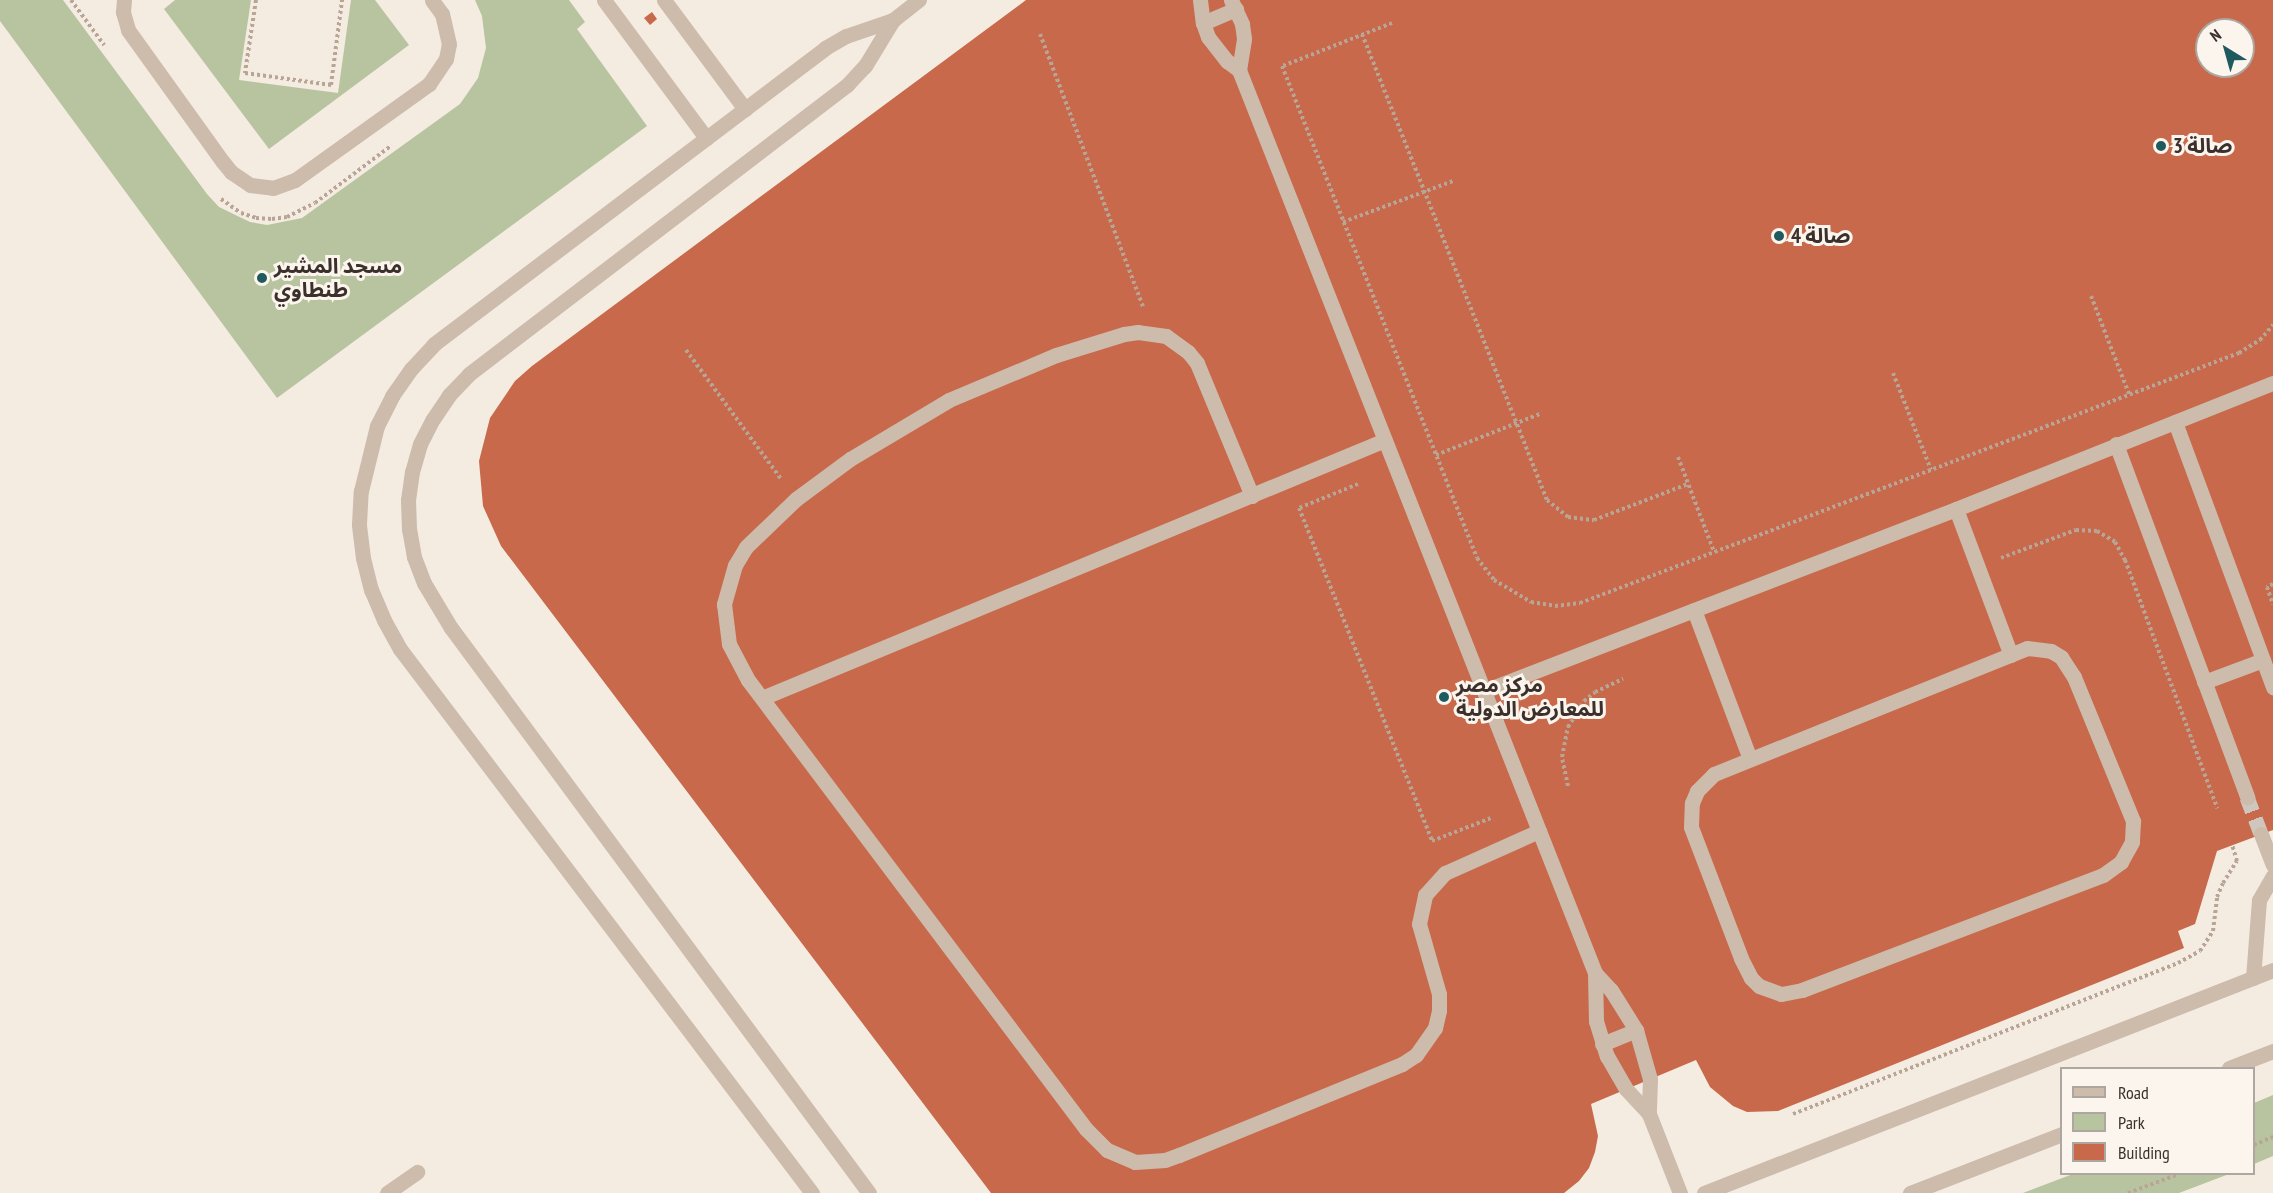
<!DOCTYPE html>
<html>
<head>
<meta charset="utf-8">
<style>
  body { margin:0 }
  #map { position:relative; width:2273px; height:1193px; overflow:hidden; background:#f4ebe1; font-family:"PT Sans Narrow","Noto Sans Arabic",sans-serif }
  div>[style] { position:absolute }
  .green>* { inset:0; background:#b8c4a0 }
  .building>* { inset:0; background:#c8694b }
  .minor-tunnel>* { height:15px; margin-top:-7.5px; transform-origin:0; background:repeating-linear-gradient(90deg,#cfc6bd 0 15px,transparent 0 23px) }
  .path>* { height:4px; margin-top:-2px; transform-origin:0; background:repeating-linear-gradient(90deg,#b9a596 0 3px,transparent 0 6px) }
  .minor>* { height:15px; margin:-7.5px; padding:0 7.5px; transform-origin:7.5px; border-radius:7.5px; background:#cdbbac }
  .dots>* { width:16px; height:16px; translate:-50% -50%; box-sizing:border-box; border:3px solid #fbf5ee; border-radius:50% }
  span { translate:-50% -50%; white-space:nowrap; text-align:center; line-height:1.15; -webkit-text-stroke:6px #fbf5ee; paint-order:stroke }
  .poi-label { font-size:21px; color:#3b302b; font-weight:700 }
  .left { translate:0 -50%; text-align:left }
  .legend { position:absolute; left:2060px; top:1067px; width:195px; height:108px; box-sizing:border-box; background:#fbf5ee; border:2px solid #aea6a0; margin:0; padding:8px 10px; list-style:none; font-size:18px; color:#3b302b }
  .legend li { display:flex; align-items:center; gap:12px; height:30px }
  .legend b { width:30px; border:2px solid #aea6a0 }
  .north { position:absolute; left:2195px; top:18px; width:60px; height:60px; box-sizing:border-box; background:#fbf5ee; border:2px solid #aea6a0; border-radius:50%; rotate:323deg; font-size:16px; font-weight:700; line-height:24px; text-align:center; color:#3b302b }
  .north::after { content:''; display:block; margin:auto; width:21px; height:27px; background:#1f5a5e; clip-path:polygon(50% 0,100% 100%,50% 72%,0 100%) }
</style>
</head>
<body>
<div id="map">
  <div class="green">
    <i style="clip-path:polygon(0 0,63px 0,207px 194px,219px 207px,250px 222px,267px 225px,302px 218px,460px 104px,478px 78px,486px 48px,482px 16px,475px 0,569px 0,585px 22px,577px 29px,647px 126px,277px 398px,0 21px)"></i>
    <i style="clip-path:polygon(175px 0,251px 0,239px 80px,338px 93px,351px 0,375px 0,409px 45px,269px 149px,164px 9px)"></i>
    <i style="clip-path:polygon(2273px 1095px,2273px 1156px,2254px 1164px,2254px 1103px)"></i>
    <i style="clip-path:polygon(2073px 1174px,2229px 1174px,2179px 1193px,2023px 1193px)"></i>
  </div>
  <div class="building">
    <i style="clip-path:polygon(evenodd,1026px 0,2273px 0,2273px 830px,2217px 851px,2195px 924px,2178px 931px,2184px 948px,1778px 1111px,1747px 1112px,1733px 1106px,1710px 1087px,1696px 1060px,1591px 1104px,1598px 1136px,1595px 1152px,1589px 1168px,1579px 1181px,1564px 1193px,991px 1193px,501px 546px,483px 506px,479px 461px,490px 418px,515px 381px,532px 366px,1026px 0,2207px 30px,2243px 30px,2243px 66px,2207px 66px,2207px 30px)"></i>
    <i style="clip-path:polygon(652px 12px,657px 19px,650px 25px,644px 18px)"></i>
  </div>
  <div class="minor-tunnel">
    <i style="left:2247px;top:797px;width:40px;rotate:69deg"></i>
  </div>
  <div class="path">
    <i style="left:71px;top:0;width:56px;rotate:53.7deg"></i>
    <i style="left:256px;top:0;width:74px;rotate:98.6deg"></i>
    <i style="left:245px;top:73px;width:87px;rotate:7.9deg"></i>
    <i style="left:331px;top:85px;width:86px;rotate:-82.6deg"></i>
    <i style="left:1392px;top:23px;width:118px;rotate:158.6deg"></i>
    <i style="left:1282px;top:66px;width:529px;rotate:68.38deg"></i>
    <i style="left:1477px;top:558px;width:28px;rotate:52deg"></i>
    <i style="left:1494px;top:580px;width:43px;rotate:30.7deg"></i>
    <i style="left:1531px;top:602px;width:24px;rotate:9deg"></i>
    <i style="left:1555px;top:606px;width:25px;rotate:-7deg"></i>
    <i style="left:1580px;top:603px;width:705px;rotate:-20.77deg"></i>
    <i style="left:2239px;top:353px;width:25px;rotate:-32deg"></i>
    <i style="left:2260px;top:340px;width:20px;rotate:-49deg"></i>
    <i style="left:1040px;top:34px;width:292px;rotate:69.3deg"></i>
    <i style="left:1362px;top:34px;width:501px;rotate:68.35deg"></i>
    <i style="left:1547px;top:500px;width:27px;rotate:39deg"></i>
    <i style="left:1568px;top:517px;width:26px;rotate:7deg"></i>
    <i style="left:1594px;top:520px;width:101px;rotate:-21deg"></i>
    <i style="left:221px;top:199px;width:24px;rotate:35deg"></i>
    <i style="left:241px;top:213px;width:16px;rotate:18deg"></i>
    <i style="left:256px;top:218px;width:16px;rotate:4deg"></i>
    <i style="left:272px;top:219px;width:15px;rotate:-8deg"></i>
    <i style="left:287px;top:217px;width:31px;rotate:-27deg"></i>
    <i style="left:315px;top:203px;width:96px;rotate:-37deg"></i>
    <i style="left:1343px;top:222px;width:117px;rotate:-20.4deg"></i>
    <i style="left:2091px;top:296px;width:105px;rotate:68.8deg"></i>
    <i style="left:686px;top:350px;width:160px;rotate:53.6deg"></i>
    <i style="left:1893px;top:373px;width:104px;rotate:68.6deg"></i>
    <i style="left:1436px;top:455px;width:114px;rotate:-21.6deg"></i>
    <i style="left:1678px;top:457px;width:102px;rotate:69.2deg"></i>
    <i style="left:1358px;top:484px;width:64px;rotate:157.9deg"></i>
    <i style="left:1299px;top:508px;width:359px;rotate:68.2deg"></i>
    <i style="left:1432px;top:841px;width:63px;rotate:-21.3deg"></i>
    <i style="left:2001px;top:558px;width:80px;rotate:-20.5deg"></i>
    <i style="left:2076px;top:530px;width:21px;rotate:3deg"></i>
    <i style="left:2097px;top:531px;width:21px;rotate:31deg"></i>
    <i style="left:2115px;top:542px;width:21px;rotate:61deg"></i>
    <i style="left:2125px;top:560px;width:265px;rotate:69.6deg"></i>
    <i style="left:2273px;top:584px;width:7px;rotate:153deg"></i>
    <i style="left:2267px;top:587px;width:18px;rotate:71deg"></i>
    <i style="left:1568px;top:786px;width:30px;rotate:-102deg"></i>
    <i style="left:1562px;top:757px;width:31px;rotate:-79deg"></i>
    <i style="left:1568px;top:727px;width:31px;rotate:-58deg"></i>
    <i style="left:1584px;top:701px;width:14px;rotate:-39deg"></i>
    <i style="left:1595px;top:692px;width:31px;rotate:-25deg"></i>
    <i style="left:1793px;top:1114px;width:414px;rotate:-21.4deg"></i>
    <i style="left:2178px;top:963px;width:25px;rotate:-29deg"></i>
    <i style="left:2200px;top:951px;width:24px;rotate:-57deg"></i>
    <i style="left:2213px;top:931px;width:34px;rotate:-83deg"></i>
    <i style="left:2217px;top:897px;width:15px;rotate:-67deg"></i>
    <i style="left:2223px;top:883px;width:26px;rotate:-58deg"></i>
    <i style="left:2237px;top:861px;width:17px;rotate:-107deg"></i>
    <i style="left:2254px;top:1145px;width:21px;rotate:-23deg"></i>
    <i style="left:2128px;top:1193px;width:54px;rotate:-20.4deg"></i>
  </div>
  <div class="minor">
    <i style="left:124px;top:0;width:12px;rotate:95deg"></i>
    <i style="left:123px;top:12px;width:19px;rotate:74deg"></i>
    <i style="left:128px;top:30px;width:163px;rotate:54.3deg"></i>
    <i style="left:223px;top:162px;width:13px;rotate:51deg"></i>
    <i style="left:231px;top:172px;width:23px;rotate:34deg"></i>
    <i style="left:250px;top:185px;width:23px;rotate:7deg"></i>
    <i style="left:273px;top:188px;width:23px;rotate:-20deg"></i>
    <i style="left:295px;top:180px;width:165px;rotate:-35.6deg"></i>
    <i style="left:429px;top:84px;width:30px;rotate:-56deg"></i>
    <i style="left:446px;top:59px;width:15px;rotate:-79deg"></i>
    <i style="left:449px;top:44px;width:31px;rotate:-103deg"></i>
    <i style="left:442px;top:14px;width:17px;rotate:-126deg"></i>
    <i style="left:604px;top:0;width:172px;rotate:53.5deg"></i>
    <i style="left:664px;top:0;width:136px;rotate:53.4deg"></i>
    <i style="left:1200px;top:0;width:23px;rotate:83deg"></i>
    <i style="left:1203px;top:23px;width:15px;rotate:70deg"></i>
    <i style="left:1208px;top:37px;width:31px;rotate:52deg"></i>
    <i style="left:1227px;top:61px;width:15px;rotate:37deg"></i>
    <i style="left:1239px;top:70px;width:971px;rotate:68.48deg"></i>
    <i style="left:1595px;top:973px;width:48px;rotate:88.8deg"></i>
    <i style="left:1596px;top:1021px;width:37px;rotate:73deg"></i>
    <i style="left:1607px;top:1056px;width:38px;rotate:60deg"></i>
    <i style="left:1626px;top:1089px;width:34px;rotate:47deg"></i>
    <i style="left:1231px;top:0;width:26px;rotate:65deg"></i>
    <i style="left:1242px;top:24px;width:15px;rotate:82deg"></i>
    <i style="left:1244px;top:39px;width:31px;rotate:99deg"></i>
    <i style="left:1203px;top:23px;width:36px;rotate:-23deg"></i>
    <i style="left:2175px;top:422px;width:283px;rotate:69.7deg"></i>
    <i style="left:2116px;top:444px;width:377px;rotate:69.6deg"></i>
    <i style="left:1252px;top:496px;width:144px;rotate:-112.5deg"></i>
    <i style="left:1197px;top:363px;width:14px;rotate:-129deg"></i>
    <i style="left:1188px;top:352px;width:27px;rotate:-144deg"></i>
    <i style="left:1166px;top:336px;width:28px;rotate:-172deg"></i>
    <i style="left:1138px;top:332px;width:14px;rotate:172deg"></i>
    <i style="left:1124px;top:334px;width:71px;rotate:162.8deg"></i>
    <i style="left:1056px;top:355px;width:116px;rotate:157.2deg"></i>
    <i style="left:949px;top:400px;width:115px;rotate:149.2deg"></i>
    <i style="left:850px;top:459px;width:67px;rotate:143.5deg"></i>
    <i style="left:796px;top:499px;width:69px;rotate:136.2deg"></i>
    <i style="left:746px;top:547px;width:21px;rotate:121deg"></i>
    <i style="left:735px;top:565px;width:41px;rotate:105.8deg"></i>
    <i style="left:724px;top:604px;width:40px;rotate:82.9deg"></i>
    <i style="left:729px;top:644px;width:41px;rotate:62.2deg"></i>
    <i style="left:748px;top:680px;width:562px;rotate:53.03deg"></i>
    <i style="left:1086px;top:1129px;width:30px;rotate:45deg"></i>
    <i style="left:1107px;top:1150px;width:30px;rotate:23deg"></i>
    <i style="left:1135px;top:1162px;width:30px;rotate:-4deg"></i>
    <i style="left:1165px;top:1160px;width:15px;rotate:-20deg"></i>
    <i style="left:1179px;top:1155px;width:241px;rotate:-22.2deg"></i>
    <i style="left:1402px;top:1064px;width:17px;rotate:-33deg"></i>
    <i style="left:1416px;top:1055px;width:33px;rotate:-55deg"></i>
    <i style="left:1435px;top:1028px;width:17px;rotate:-77deg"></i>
    <i style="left:1439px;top:1011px;width:17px;rotate:-90deg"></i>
    <i style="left:1439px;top:994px;width:73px;rotate:-105.9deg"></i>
    <i style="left:1419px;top:924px;width:30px;rotate:-78deg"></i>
    <i style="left:1425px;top:895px;width:30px;rotate:-48deg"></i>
    <i style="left:1445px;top:873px;width:103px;rotate:-24.1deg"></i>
    <i style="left:1956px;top:509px;width:156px;rotate:69.4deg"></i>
    <i style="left:1694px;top:610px;width:159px;rotate:69.4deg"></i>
    <i style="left:2027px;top:648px;width:24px;rotate:7deg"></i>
    <i style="left:2051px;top:651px;width:12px;rotate:31deg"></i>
    <i style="left:2061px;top:657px;width:24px;rotate:57deg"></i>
    <i style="left:2074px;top:677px;width:156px;rotate:67.7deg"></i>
    <i style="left:2133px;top:821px;width:21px;rotate:93deg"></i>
    <i style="left:2132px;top:842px;width:23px;rotate:119deg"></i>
    <i style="left:2121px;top:862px;width:22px;rotate:144deg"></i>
    <i style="left:2103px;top:875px;width:322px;rotate:159.1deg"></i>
    <i style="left:1802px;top:990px;width:21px;rotate:169deg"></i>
    <i style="left:1781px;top:994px;width:23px;rotate:-160deg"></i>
    <i style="left:1759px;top:986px;width:11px;rotate:-135deg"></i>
    <i style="left:1751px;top:978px;width:22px;rotate:-117deg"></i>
    <i style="left:1741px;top:958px;width:140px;rotate:-110.9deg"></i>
    <i style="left:1691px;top:827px;width:24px;rotate:-88deg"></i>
    <i style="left:1692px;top:803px;width:13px;rotate:-67deg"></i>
    <i style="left:1697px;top:791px;width:24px;rotate:-45deg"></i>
    <i style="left:1714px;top:774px;width:337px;rotate:-21.9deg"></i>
    <i style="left:2204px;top:682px;width:63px;rotate:-20.4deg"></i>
    <i style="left:1484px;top:691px;width:506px;rotate:-21.09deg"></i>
    <i style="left:1956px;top:509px;width:341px;rotate:-21.7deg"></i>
    <i style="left:762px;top:698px;width:674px;rotate:-22.5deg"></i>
    <i style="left:2261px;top:834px;width:33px;rotate:69deg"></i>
    <i style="left:1595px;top:973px;width:23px;rotate:47deg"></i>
    <i style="left:1611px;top:990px;width:47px;rotate:58deg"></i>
    <i style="left:1636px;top:1030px;width:51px;rotate:74.1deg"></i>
    <i style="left:1650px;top:1079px;width:35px;rotate:92deg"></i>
    <i style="left:1649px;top:1114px;width:85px;rotate:68.6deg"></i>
    <i style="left:2253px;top:978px;width:78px;rotate:-85.6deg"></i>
    <i style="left:2259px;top:900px;width:28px;rotate:-60deg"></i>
    <i style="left:1602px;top:1044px;width:37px;rotate:-22deg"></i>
    <i style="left:2229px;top:1068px;width:47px;rotate:-21.1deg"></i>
    <i style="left:387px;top:1193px;width:37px;rotate:-35deg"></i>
    <i style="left:812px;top:1193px;width:682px;rotate:-127.14deg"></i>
    <i style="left:400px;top:649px;width:33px;rotate:-119deg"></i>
    <i style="left:384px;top:620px;width:33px;rotate:-113deg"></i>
    <i style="left:371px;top:590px;width:33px;rotate:-104deg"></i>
    <i style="left:363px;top:558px;width:34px;rotate:-97deg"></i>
    <i style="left:359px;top:524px;width:33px;rotate:-87deg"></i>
    <i style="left:361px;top:491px;width:67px;rotate:-76.2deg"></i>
    <i style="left:377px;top:426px;width:34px;rotate:-63deg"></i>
    <i style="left:392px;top:396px;width:33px;rotate:-55deg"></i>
    <i style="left:411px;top:369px;width:34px;rotate:-47deg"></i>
    <i style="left:434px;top:344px;width:490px;rotate:-37.1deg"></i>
    <i style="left:825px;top:48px;width:24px;rotate:-30deg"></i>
    <i style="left:846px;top:36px;width:50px;rotate:-18.8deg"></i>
    <i style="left:893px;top:20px;width:33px;rotate:-38deg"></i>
    <i style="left:869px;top:1193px;width:703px;rotate:-126.49deg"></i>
    <i style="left:451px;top:628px;width:52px;rotate:-121deg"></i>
    <i style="left:424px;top:583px;width:28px;rotate:-111deg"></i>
    <i style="left:414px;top:557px;width:28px;rotate:-100deg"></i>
    <i style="left:409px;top:529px;width:29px;rotate:-92deg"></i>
    <i style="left:408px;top:500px;width:28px;rotate:-82deg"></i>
    <i style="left:412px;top:472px;width:29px;rotate:-74deg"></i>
    <i style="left:420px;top:444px;width:28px;rotate:-63deg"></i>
    <i style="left:433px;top:419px;width:29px;rotate:-56deg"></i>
    <i style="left:449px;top:395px;width:29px;rotate:-46deg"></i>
    <i style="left:469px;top:374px;width:476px;rotate:-37.4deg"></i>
    <i style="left:847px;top:85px;width:26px;rotate:-47deg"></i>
    <i style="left:865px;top:66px;width:54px;rotate:-58.7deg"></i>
    <i style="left:1704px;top:1193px;width:611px;rotate:-21.4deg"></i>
    <i style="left:1910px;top:1193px;width:163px;rotate:-21.2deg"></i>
  </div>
  <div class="dots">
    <i style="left:2161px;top:146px;background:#1f5a5e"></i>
    <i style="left:1779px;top:236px;background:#1f5a5e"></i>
    <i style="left:262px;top:278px;background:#1f5a5e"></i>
    <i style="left:1444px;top:697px;background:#1f5a5e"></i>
  </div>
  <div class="poi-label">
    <span class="left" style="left:2173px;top:146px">صالة 3</span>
    <span class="left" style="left:1791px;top:236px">صالة 4</span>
    <span class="left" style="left:274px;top:278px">مسجد المشير<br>طنطاوي</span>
    <span class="left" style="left:1456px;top:697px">مركز مصر<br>للمعارض الدولية</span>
  </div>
  <ul class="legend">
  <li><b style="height:8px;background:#cdbbac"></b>Road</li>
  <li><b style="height:16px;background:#b8c4a0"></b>Park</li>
  <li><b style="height:16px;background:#c8694b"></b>Building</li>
  </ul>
  <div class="north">N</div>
</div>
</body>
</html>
